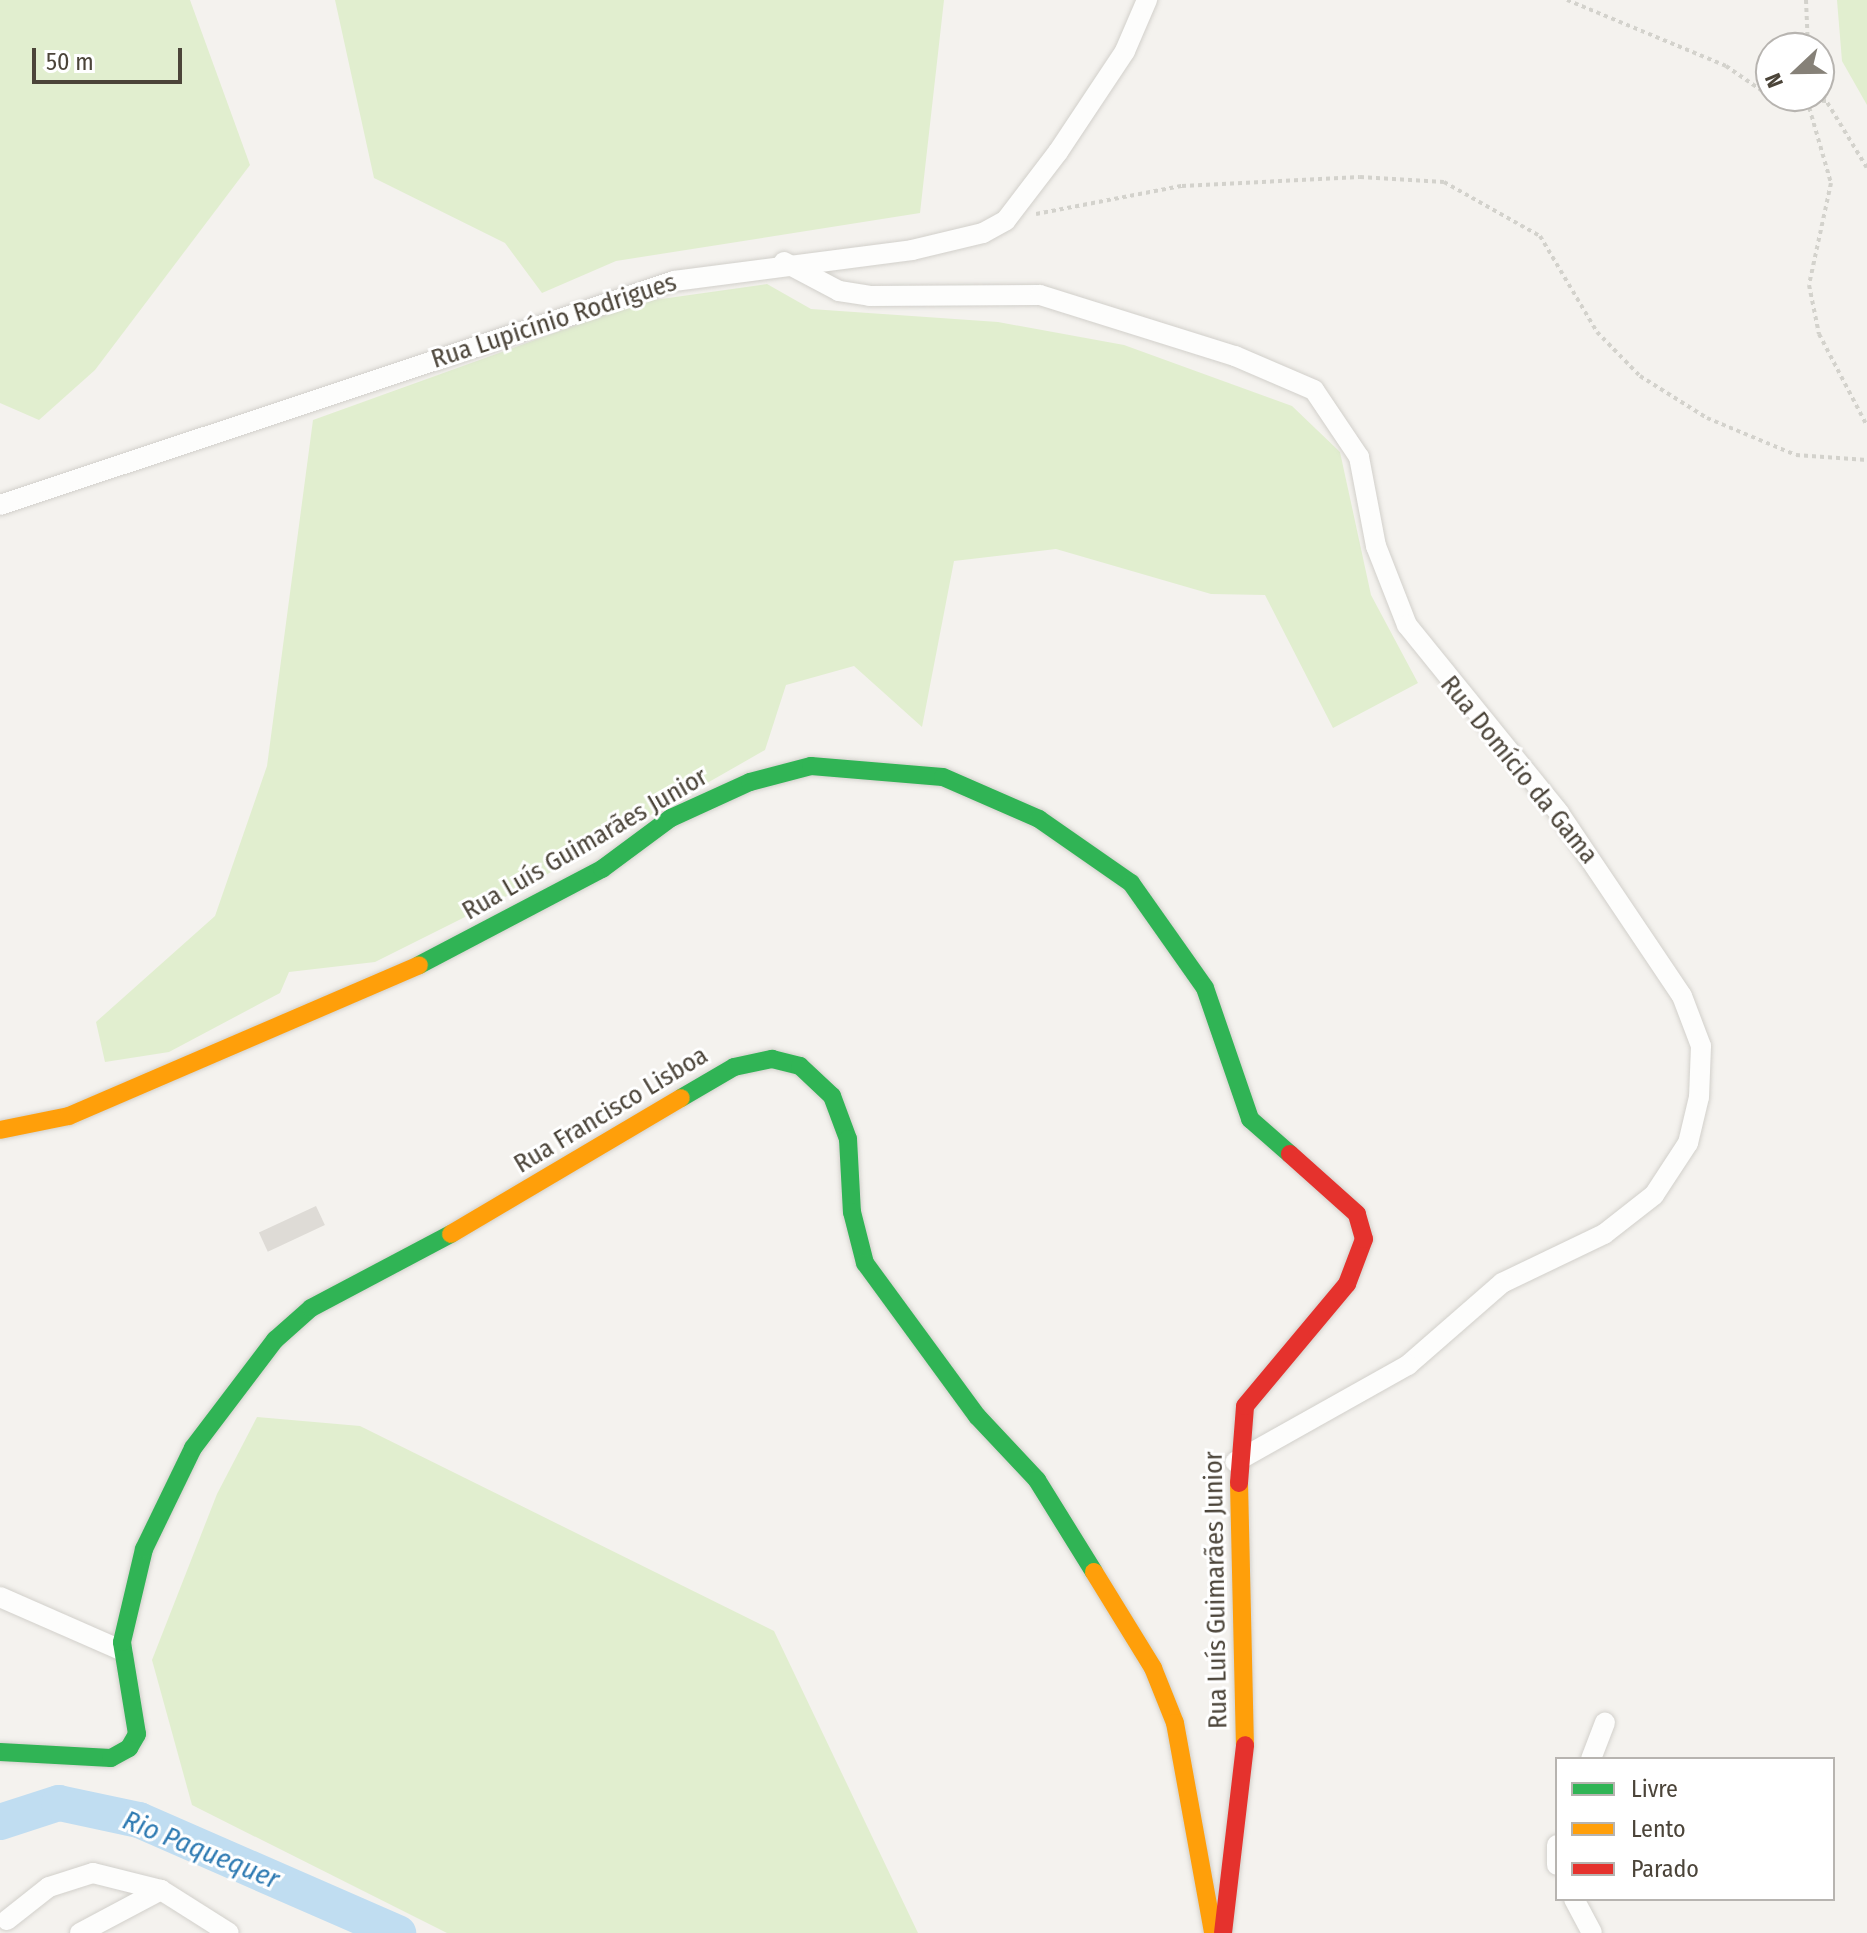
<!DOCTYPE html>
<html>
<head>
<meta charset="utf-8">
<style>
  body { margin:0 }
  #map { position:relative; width:1867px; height:1933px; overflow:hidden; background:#f4f2ee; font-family:"Fira Sans Condensed",sans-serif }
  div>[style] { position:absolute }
  .green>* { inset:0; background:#e1eecf }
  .river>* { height:36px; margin:-18px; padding:0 18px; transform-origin:18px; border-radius:18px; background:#c0ddf1 }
  .building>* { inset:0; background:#dedbd6; transform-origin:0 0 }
  .path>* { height:4px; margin-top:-2px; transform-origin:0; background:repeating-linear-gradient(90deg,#d3d2cc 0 4px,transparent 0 8px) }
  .roads { filter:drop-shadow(0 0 2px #d2d0cb) drop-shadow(0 0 2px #d2d0cb) }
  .street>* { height:20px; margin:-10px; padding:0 10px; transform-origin:10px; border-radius:10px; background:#fdfdfc }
  .fast>* { height:18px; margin:-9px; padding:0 9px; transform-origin:9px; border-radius:9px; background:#30b455 }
  .slow>* { height:18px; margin:-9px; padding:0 9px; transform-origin:9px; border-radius:9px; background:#ff9f0a }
  .jam>* { height:18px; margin:-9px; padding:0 9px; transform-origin:9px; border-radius:9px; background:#e5322d }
  span { translate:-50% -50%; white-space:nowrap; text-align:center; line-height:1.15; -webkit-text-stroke:6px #fff; paint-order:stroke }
  .street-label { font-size:26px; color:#4b4439 }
  .water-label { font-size:28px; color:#2e7ab2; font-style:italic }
  .legend { position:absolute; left:1555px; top:1757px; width:280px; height:144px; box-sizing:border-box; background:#fff; border:2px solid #b7b4b0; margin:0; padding:10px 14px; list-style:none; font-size:24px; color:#4b4439 }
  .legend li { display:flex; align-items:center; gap:16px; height:40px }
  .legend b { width:40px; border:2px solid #b7b4b0 }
  .north { position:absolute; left:1755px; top:32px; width:80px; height:80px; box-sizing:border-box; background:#fff; border:2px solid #b7b4b0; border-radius:50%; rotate:248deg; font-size:22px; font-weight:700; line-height:32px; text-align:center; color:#4b4439 }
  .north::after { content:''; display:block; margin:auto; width:28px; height:36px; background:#868178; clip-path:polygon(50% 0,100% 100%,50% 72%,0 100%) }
  .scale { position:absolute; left:32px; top:48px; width:150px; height:36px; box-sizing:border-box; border:4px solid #4b4439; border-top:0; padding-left:10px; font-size:24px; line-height:28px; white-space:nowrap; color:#4b4439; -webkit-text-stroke:6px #fff; paint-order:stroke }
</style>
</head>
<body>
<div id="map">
  <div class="green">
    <i style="clip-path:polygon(0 0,190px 0,250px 165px,95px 370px,39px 420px,0 403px)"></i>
    <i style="clip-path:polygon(335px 0,944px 0,920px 213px,616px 261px,542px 293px,505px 243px,374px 178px)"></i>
    <i style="clip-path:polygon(1837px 0,1867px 0,1867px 105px,1842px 61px)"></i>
    <i style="clip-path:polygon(767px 284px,811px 309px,998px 322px,1124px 345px,1292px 406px,1340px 452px,1371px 595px,1418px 683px,1333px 728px,1265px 595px,1211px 594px,1056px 549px,954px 561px,922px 727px,854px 666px,786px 685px,765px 750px,523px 888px,375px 962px,289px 972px,280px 993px,169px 1052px,105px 1062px,96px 1022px,215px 916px,267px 766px,313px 420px,640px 302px)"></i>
    <i style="clip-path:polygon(257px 1417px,360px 1426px,774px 1631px,918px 1933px,447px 1933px,192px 1805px,152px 1660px,217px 1494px)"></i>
  </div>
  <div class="river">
    <i style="left:0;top:1822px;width:62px;rotate:-17.9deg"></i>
    <i style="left:59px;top:1803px;width:82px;rotate:12deg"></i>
    <i style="left:139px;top:1820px;width:283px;rotate:23.6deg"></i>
  </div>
  <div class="building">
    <i style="left:316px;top:1206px;width:21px;height:63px;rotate:65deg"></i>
  </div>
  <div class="path">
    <i style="left:1567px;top:0;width:172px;rotate:22.5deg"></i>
    <i style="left:1726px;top:66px;width:58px;rotate:34.5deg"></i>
    <i style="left:1774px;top:99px;width:53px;rotate:2.2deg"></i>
    <i style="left:1806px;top:0;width:48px;rotate:87.6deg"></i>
    <i style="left:1819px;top:89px;width:92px;rotate:58.7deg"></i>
    <i style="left:1807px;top:100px;width:86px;rotate:73.9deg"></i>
    <i style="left:1831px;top:183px;width:104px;rotate:102.2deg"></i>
    <i style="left:1809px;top:285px;width:50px;rotate:78.5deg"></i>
    <i style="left:1819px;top:334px;width:104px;rotate:62.4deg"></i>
    <i style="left:1036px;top:214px;width:149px;rotate:-10.9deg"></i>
    <i style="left:1182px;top:186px;width:178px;rotate:-2.9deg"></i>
    <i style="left:1360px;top:177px;width:84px;rotate:3.4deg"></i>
    <i style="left:1444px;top:182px;width:110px;rotate:29.4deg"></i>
    <i style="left:1540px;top:236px;width:112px;rotate:59.3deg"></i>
    <i style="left:1597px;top:332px;width:62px;rotate:45.7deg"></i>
    <i style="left:1640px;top:376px;width:79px;rotate:32.1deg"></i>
    <i style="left:1707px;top:418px;width:96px;rotate:22.6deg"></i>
    <i style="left:1796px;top:455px;width:71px;rotate:4deg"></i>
  </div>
  <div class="roads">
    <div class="street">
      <i style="left:784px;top:262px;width:62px;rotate:27.8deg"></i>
      <i style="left:839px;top:291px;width:30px;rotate:9deg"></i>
      <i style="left:869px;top:296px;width:171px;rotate:-0.3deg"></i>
      <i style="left:1040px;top:295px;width:204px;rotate:17.4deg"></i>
      <i style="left:1235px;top:356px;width:86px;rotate:23.3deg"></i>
      <i style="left:1314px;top:390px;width:81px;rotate:56.1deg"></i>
      <i style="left:1359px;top:457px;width:91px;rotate:79.2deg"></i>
      <i style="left:1376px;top:546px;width:85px;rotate:68.6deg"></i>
      <i style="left:1407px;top:625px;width:242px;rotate:51deg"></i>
      <i style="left:1559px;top:813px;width:220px;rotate:56.1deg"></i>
      <i style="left:1682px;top:996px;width:53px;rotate:69.2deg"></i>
      <i style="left:1701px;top:1046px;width:51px;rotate:92.2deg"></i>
      <i style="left:1699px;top:1097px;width:47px;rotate:103.4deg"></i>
      <i style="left:1688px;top:1143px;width:62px;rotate:123.2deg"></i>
      <i style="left:1654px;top:1195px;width:63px;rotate:142deg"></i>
      <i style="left:1604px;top:1234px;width:113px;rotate:154.3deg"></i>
      <i style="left:1502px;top:1283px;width:125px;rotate:138.9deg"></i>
      <i style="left:1408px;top:1365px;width:198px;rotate:150.7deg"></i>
      <i style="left:0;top:505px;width:710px;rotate:-18.38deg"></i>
      <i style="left:674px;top:281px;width:240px;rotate:-7.4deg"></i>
      <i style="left:912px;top:250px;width:73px;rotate:-13.5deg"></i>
      <i style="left:983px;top:233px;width:26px;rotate:-29deg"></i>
      <i style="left:1006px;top:220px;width:86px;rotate:-52.6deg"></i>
      <i style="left:1058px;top:152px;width:121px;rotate:-56.4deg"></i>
      <i style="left:1125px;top:51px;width:56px;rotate:-66.7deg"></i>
      <i style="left:0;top:1597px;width:134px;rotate:23.7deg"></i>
      <i style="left:1591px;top:1759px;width:39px;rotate:-69deg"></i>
      <i style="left:1557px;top:1845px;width:20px;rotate:90deg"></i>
      <i style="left:1574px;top:1899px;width:38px;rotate:62deg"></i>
      <i style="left:7px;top:1920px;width:53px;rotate:-38.2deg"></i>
      <i style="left:49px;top:1887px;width:46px;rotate:-17.7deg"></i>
      <i style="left:93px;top:1873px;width:70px;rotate:14deg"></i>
      <i style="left:80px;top:1933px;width:92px;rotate:-28deg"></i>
      <i style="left:161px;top:1890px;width:80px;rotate:32.3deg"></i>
    </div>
    <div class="fast">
      <i style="left:419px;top:965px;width:207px;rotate:-27.7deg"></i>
      <i style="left:602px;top:869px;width:86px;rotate:-36.5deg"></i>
      <i style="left:671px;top:818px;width:87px;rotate:-24.5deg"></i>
      <i style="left:750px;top:782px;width:63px;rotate:-14.7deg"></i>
      <i style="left:811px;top:766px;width:132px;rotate:4.8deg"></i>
      <i style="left:943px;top:777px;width:105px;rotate:23.6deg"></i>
      <i style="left:1039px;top:819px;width:112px;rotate:34.8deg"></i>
      <i style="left:1131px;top:883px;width:128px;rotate:54.8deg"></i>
      <i style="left:1205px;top:988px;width:139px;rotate:71deg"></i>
      <i style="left:1250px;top:1119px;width:53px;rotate:41.2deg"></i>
      <i style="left:681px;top:1098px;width:61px;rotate:-30.3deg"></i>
      <i style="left:734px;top:1067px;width:39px;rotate:-12deg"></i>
      <i style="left:772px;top:1059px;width:29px;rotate:14deg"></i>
      <i style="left:800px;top:1066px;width:44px;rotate:43.2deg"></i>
      <i style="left:832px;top:1096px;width:46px;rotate:69.6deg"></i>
      <i style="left:848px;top:1139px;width:73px;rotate:86.9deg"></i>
      <i style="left:852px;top:1212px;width:53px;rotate:75.7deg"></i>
      <i style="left:865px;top:1263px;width:190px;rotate:53.8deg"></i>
      <i style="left:977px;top:1416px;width:88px;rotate:46.8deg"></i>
      <i style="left:1037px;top:1480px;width:108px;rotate:58.2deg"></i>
      <i style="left:0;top:1752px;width:111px;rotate:3.1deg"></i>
      <i style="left:111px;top:1758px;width:21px;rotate:-29deg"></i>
      <i style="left:129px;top:1748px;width:16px;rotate:-60deg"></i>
      <i style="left:137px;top:1734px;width:93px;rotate:-99.3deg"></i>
      <i style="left:122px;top:1642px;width:96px;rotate:-76.7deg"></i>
      <i style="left:144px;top:1549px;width:112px;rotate:-64.1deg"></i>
      <i style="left:193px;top:1448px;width:136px;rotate:-52.8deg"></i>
      <i style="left:275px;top:1340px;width:48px;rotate:-41.6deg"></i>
      <i style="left:311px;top:1308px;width:158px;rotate:-27.9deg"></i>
    </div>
    <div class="slow">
      <i style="left:0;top:1130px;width:70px;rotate:-11.5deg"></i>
      <i style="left:69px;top:1116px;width:381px;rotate:-23.3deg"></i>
      <i style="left:451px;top:1234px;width:267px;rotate:-30.6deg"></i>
      <i style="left:1239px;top:1483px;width:262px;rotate:88.7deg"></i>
      <i style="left:1094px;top:1572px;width:113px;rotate:58.4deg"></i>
      <i style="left:1153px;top:1668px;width:59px;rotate:68.2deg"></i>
      <i style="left:1175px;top:1723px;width:213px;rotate:79.7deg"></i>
    </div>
    <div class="jam">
      <i style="left:1239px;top:1483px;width:77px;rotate:-85.5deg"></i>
      <i style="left:1245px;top:1406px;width:159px;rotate:-50.1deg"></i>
      <i style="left:1347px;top:1284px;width:48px;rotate:-69.3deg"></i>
      <i style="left:1364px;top:1239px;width:26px;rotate:-106deg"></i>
      <i style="left:1357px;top:1214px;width:90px;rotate:-138.2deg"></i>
      <i style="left:1223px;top:1933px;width:189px;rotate:-83.3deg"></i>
    </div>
  </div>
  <div class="street-label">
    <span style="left:554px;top:321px;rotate:-18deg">Rua Lupicínio Rodrigues</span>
    <span style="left:1519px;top:770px;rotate:51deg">Rua Domício da Gama</span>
    <span style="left:585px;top:844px;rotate:-30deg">Rua Luís Guimarães Junior</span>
    <span style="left:611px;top:1110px;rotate:-31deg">Rua Francisco Lisboa</span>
    <span style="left:1216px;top:1590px;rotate:-91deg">Rua Luís Guimarães Junior</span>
  </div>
  <div class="water-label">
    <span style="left:201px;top:1850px;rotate:22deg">Rio Paquequer</span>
  </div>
  <ul class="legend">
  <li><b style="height:10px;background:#30b455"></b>Livre</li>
  <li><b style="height:10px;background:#ff9f0a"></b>Lento</li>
  <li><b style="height:10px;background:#e5322d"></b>Parado</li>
  </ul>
  <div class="north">N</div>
  <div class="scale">50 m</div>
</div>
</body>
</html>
